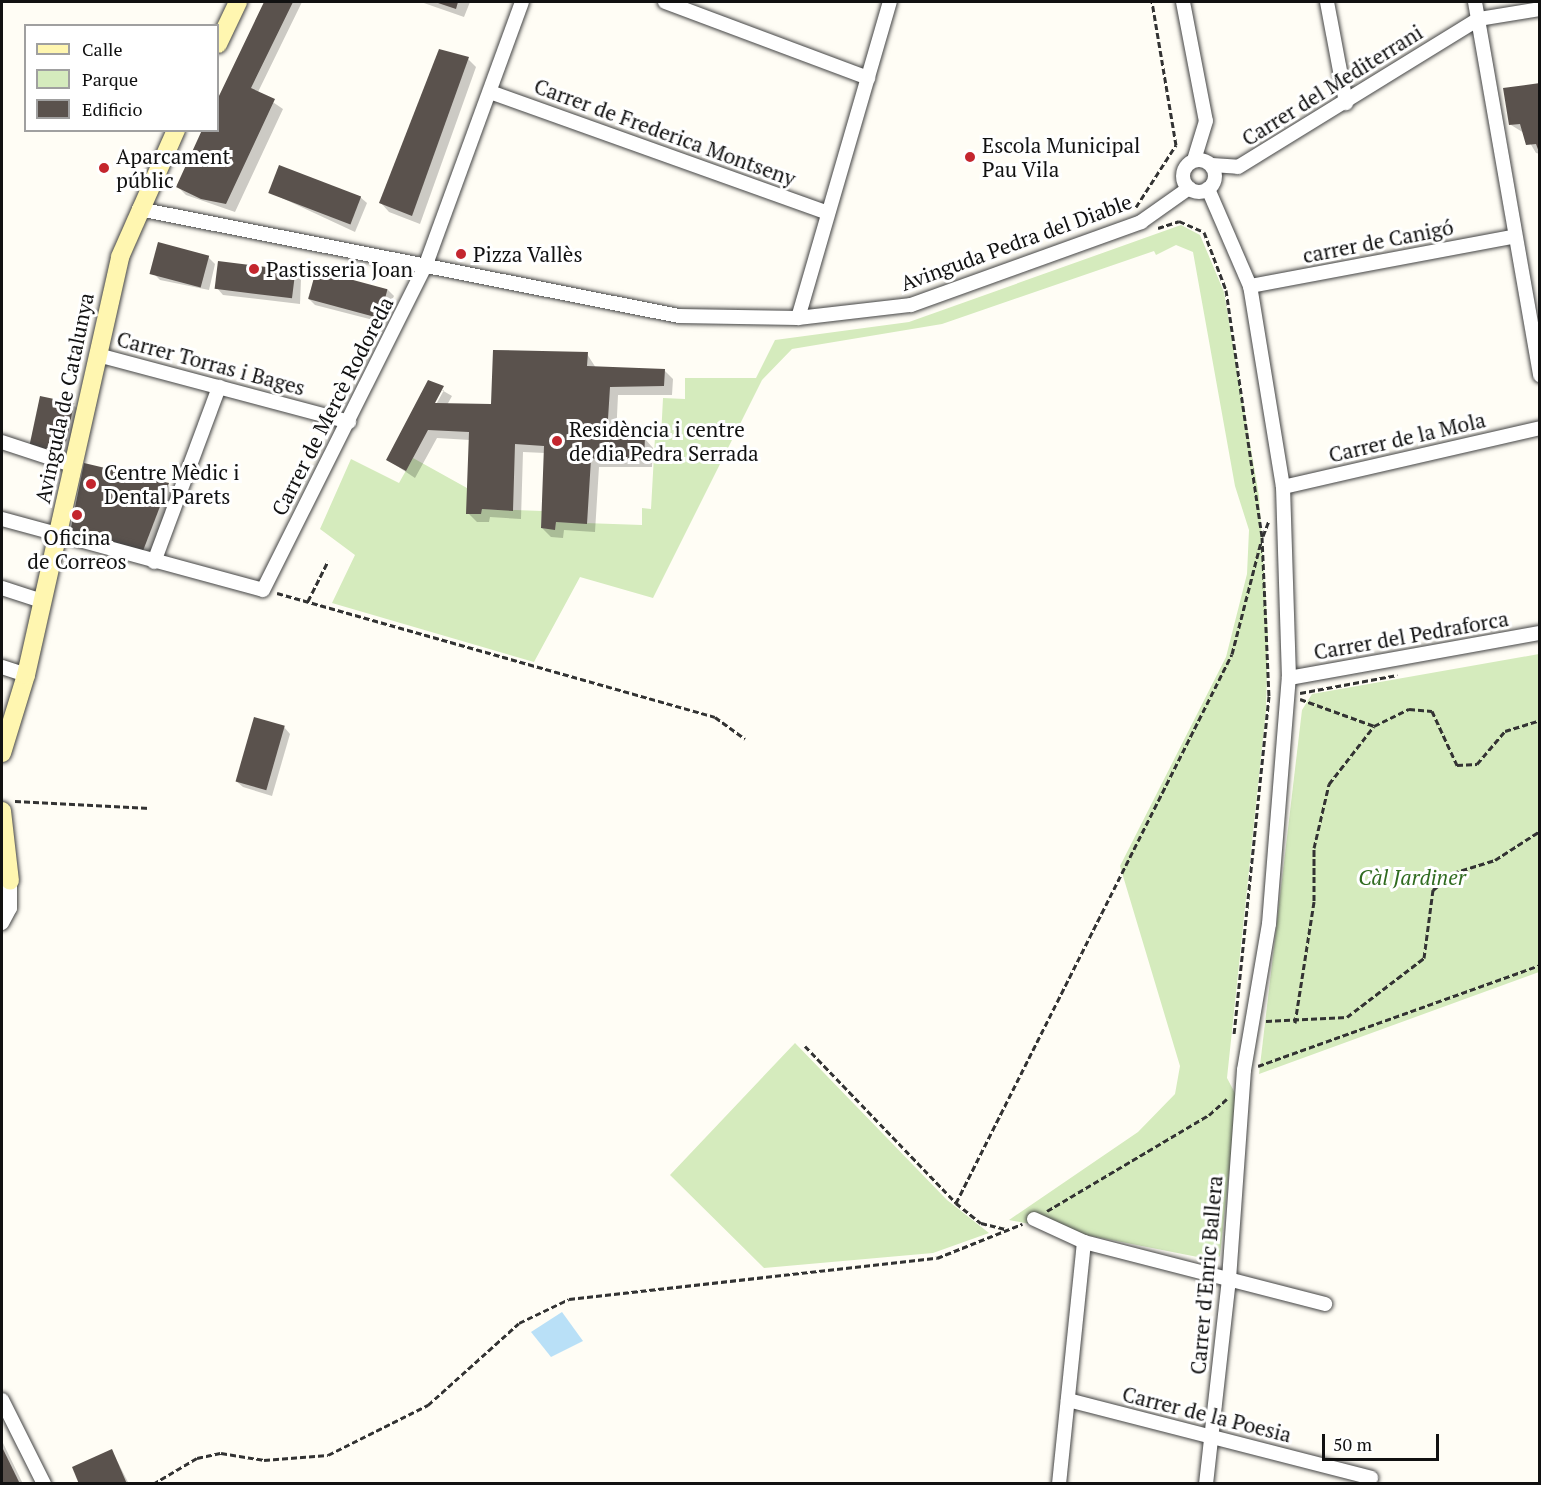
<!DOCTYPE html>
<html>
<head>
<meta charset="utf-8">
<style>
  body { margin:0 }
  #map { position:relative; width:1541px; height:1485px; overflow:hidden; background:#fffdf5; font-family:"PT Serif",serif }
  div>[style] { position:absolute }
  .green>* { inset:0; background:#d5ebbd }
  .water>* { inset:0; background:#b9e0f7 }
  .shadow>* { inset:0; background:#0003 }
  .building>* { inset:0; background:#5a524d; transform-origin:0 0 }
  .path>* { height:3px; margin-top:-1.5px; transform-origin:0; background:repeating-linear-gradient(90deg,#333 0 6px,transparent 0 9px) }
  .roads { filter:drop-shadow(0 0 2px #444) drop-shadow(0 0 2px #444) }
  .street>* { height:14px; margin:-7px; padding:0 7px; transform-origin:7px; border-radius:7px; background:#fff }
  .street>.ring { margin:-7px; padding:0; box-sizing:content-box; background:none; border:14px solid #fff; border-radius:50% }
  .secondary>* { height:18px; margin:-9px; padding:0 9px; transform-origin:9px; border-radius:9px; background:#fff6b0 }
  .dots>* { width:16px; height:16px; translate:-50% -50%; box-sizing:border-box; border:3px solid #fff; border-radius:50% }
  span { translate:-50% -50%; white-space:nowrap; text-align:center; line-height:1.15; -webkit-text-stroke:6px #fff; paint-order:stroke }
  .street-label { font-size:21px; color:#111 }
  .poi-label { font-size:21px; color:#111 }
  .left { translate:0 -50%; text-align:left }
  .park-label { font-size:21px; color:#2f6b1f; font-style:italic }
  .frame { position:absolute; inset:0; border:3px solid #111; pointer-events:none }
  .legend { position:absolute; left:24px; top:24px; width:195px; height:108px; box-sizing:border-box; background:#fff; border:2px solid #a0a0a0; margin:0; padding:8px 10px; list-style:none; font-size:18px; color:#111 }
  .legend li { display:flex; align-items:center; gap:12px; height:30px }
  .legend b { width:30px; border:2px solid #a0a0a0 }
  .scale { position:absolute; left:1322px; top:1434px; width:117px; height:27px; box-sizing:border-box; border:3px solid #111; border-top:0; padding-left:8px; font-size:18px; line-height:21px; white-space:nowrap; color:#111; -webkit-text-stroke:4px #fff; paint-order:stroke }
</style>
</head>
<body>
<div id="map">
  <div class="green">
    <i style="clip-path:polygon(1181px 225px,1200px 235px,1224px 292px,1259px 496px,1268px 634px,1266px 710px,1227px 1078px,1237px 1097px,1220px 1256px,1213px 1260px,1009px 1220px,1138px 1132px,1175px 1094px,1180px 1066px,1120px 866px,1226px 657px,1247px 574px,1249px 530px,1235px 486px,1193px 252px,1176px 245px,1156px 255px,1154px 251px,942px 324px,792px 349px,762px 380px,653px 598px,580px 577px,534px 662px,332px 603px,355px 555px,320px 529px,351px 459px,399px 483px,413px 458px,467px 488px,467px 514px,480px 514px,482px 509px,542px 511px,541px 528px,555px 529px,556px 522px,642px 525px,642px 508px,651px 509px,655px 437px,661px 437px,663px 398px,685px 399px,685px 378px,756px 378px,775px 340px,909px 322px)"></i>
    <i style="clip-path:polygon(1539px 654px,1539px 972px,1259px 1074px,1302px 710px,1312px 694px)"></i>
    <i style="clip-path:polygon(795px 1043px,947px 1200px,989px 1233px,933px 1253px,764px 1268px,670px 1175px)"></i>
  </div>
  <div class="water">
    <i style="clip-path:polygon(562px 1312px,583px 1341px,551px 1357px,531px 1332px)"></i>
  </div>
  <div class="shadow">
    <i style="clip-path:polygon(266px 2px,302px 2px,258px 92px,283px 109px,235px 212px,186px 195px,178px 187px,218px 130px,218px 102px)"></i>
    <i style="clip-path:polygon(421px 2px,470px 2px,464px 17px)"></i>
    <i style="clip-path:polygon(468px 59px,476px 67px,420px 224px,389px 212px,381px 203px)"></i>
    <i style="clip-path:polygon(1540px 84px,1540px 154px,1536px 153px,1524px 133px,1511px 125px)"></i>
    <i style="clip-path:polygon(269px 192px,360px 197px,367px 203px,355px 232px)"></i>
    <i style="clip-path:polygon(208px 257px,215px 264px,209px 290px,160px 280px,153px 273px)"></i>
    <i style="clip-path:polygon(295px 272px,301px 279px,300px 304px,223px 295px,217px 288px)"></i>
    <i style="clip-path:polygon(317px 272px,388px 290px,394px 296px,381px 322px,315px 305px,308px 298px)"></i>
    <i style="clip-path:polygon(evenodd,494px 351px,587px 354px,596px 368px,664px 370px,673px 379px,672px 395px,618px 395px,616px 437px,645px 439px,653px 448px,652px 467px,599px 467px,595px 532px,564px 530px,563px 538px,551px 537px,542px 528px,545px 453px,523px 452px,521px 519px,490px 517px,489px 522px,477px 522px,468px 513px,470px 440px,437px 438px,415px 478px,388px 460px,428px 382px,452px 396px,447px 405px,492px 406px,494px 351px,440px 390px,444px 390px,433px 410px,430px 409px,440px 390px)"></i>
    <i style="clip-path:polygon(73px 405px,80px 411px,68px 462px,36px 455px)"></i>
    <i style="clip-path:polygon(168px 485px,176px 493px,150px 563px,79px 546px)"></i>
    <i style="clip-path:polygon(284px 727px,290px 734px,272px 796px,243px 787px,236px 781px)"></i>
    <i style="clip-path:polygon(2px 1441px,23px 1484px,2px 1484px)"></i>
    <i style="clip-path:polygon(112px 1451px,129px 1484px,81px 1484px)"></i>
  </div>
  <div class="building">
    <i style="clip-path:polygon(264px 2px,293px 2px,251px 88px,275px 99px,226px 204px,201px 199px,176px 187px,202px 130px,218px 130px,218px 98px)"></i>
    <i style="clip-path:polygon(435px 2px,458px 2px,456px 9px)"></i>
    <i style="clip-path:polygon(439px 49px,469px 57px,412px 216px,379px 203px)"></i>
    <i style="clip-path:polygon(1540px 83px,1540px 152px,1539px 152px,1536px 144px,1526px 145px,1520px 124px,1509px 125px,1503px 88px)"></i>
    <i style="left:279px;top:165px;width:88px;height:30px;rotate:21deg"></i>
    <i style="left:158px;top:242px;width:53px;height:33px;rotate:15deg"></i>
    <i style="left:218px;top:261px;width:78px;height:28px;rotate:7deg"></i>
    <i style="left:316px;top:270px;width:74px;height:30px;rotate:15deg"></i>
    <i style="clip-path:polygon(493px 350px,588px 352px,587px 366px,665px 369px,664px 386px,610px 387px,607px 435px,645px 437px,644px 459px,591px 459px,587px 524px,556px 522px,555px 530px,541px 528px,544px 446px,515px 444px,513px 511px,482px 509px,481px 514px,466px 514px,469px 432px,428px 430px,406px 471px,386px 460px,428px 380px,444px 386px,435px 403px,491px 404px)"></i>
    <i style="left:40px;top:396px;width:35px;height:54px;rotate:12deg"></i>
    <i style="clip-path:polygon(84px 463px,169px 483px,141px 556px,69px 537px)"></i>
    <i style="left:254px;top:717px;width:32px;height:67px;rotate:16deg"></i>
    <i style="clip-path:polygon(2px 1447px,20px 1484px,2px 1484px)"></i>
    <i style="clip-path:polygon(112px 1449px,127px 1484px,79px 1484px,72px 1467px)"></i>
  </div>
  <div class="path">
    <i style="left:1136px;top:207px;width:74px;rotate:-57.2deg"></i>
    <i style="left:1176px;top:145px;width:145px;rotate:-99.5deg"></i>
    <i style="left:1158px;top:228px;width:22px;rotate:-18deg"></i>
    <i style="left:1179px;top:221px;width:27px;rotate:24deg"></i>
    <i style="left:1204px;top:232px;width:62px;rotate:69.2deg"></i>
    <i style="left:1226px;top:290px;width:250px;rotate:81.7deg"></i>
    <i style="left:1262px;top:537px;width:159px;rotate:87.5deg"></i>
    <i style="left:1269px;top:696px;width:341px;rotate:95.9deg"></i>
    <i style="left:1263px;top:536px;width:17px;rotate:-69deg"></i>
    <i style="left:277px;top:593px;width:455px;rotate:15.8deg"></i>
    <i style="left:715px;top:717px;width:37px;rotate:36deg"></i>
    <i style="left:308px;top:601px;width:45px;rotate:-63.4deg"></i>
    <i style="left:1300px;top:693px;width:99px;rotate:-10.5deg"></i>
    <i style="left:1300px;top:699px;width:79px;rotate:20deg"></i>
    <i style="left:15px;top:801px;width:135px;rotate:3deg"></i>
    <i style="left:1266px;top:1021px;width:81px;rotate:-2.8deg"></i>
    <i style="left:1347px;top:1017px;width:97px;rotate:-37.5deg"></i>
    <i style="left:1424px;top:958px;width:69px;rotate:-82.5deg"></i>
    <i style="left:1433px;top:890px;width:26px;rotate:-40deg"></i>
    <i style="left:1453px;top:873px;width:44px;rotate:-17.2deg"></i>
    <i style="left:1495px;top:860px;width:54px;rotate:-32.8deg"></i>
    <i style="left:1295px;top:1023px;width:123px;rotate:-81.1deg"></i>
    <i style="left:1314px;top:901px;width:53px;rotate:-90deg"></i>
    <i style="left:1314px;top:848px;width:66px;rotate:-76.8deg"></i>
    <i style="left:1329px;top:784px;width:73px;rotate:-52.2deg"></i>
    <i style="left:1374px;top:726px;width:39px;rotate:-26deg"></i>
    <i style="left:1409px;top:709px;width:23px;rotate:5deg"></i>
    <i style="left:1432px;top:711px;width:60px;rotate:65.2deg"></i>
    <i style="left:1457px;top:765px;width:20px;rotate:-3deg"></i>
    <i style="left:1477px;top:764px;width:43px;rotate:-49.7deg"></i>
    <i style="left:1505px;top:731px;width:37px;rotate:-17deg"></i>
    <i style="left:805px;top:1046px;width:218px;rotate:46.1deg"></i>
    <i style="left:956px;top:1203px;width:32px;rotate:39deg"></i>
    <i style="left:981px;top:1223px;width:25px;rotate:14deg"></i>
    <i style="left:1258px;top:1066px;width:300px;rotate:-19.7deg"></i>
    <i style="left:956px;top:1203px;width:614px;rotate:-63.31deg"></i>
    <i style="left:1232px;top:654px;width:116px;rotate:-75.5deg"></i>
    <i style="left:1047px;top:1211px;width:188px;rotate:-30.7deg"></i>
    <i style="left:1209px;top:1115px;width:24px;rotate:-42deg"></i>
    <i style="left:153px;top:1484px;width:51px;rotate:-30.6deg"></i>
    <i style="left:197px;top:1458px;width:25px;rotate:-12deg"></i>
    <i style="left:221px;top:1453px;width:44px;rotate:9.2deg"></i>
    <i style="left:264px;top:1460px;width:64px;rotate:-4.5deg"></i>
    <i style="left:328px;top:1455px;width:112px;rotate:-26.6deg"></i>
    <i style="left:428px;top:1405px;width:122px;rotate:-42deg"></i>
    <i style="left:519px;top:1323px;width:55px;rotate:-25.6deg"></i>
    <i style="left:569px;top:1299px;width:370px;rotate:-6.4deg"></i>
    <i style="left:937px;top:1258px;width:92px;rotate:-21.8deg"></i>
  </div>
  <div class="roads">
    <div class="street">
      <i style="left:665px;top:2px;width:217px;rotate:20.5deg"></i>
      <i style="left:1183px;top:2px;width:121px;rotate:79.1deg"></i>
      <i style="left:1206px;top:121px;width:41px;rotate:107.1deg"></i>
      <i style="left:1327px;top:2px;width:103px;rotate:79.3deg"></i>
      <i style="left:1475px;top:2px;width:379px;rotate:80.1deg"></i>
      <i style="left:490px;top:92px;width:357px;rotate:19.7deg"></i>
      <i class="ring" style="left:1183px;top:160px;width:18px;height:18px"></i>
      <i style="left:1212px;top:165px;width:26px;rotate:4deg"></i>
      <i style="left:1238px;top:167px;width:283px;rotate:-31.6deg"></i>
      <i style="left:1479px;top:19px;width:62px;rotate:-9.3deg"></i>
      <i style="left:139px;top:209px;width:550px;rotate:11.21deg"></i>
      <i style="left:679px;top:316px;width:119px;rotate:1deg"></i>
      <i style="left:798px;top:318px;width:114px;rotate:-6.6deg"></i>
      <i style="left:911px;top:305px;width:245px;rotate:-19.8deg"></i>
      <i style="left:1141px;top:222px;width:59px;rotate:-35.3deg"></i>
      <i style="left:1250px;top:286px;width:268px;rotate:-10.6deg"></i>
      <i style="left:798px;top:318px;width:329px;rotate:-73.8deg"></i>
      <i style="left:98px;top:355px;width:260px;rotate:14.9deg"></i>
      <i style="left:2px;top:442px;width:74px;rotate:18.2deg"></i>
      <i style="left:1283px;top:487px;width:264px;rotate:-12.9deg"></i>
      <i style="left:2px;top:519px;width:270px;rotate:15.2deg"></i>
      <i style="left:263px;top:590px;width:361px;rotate:-63.4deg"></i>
      <i style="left:425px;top:267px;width:282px;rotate:-69.9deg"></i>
      <i style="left:154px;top:562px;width:187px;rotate:-69.6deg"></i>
      <i style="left:2px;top:588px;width:42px;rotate:18deg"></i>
      <i style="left:2px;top:667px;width:25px;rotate:18deg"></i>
      <i style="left:1289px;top:678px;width:255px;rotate:-10.2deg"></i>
      <i style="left:2px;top:923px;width:17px;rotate:-62deg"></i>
      <i style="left:10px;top:908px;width:27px;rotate:-90deg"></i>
      <i style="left:1034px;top:1219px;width:55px;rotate:24.7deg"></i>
      <i style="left:1084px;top:1242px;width:249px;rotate:14.4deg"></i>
      <i style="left:2px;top:1400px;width:94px;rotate:63.4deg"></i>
      <i style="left:1068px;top:1400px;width:313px;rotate:14.4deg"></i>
      <i style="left:1059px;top:1484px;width:243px;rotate:-84.1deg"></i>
      <i style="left:1206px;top:1484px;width:206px;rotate:-83.6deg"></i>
      <i style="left:1229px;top:1279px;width:210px;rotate:-85.9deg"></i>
      <i style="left:1244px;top:1070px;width:148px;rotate:-80.3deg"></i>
      <i style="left:1269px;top:924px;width:247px;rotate:-85.4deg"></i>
      <i style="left:1289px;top:678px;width:191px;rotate:-91.8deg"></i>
      <i style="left:1283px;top:487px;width:204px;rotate:-99.3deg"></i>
      <i style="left:1250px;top:286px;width:106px;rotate:-113.4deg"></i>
    </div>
    <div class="secondary">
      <i style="left:218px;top:44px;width:47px;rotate:-64.5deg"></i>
      <i style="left:2px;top:753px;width:82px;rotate:-72.9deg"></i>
      <i style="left:26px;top:675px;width:428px;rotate:-77.3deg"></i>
      <i style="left:120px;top:257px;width:139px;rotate:-66.2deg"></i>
      <i style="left:2px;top:811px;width:70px;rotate:83.5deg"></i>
    </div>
  </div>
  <div class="dots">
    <i style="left:970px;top:157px;background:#c4262e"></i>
    <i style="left:104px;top:168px;background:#c4262e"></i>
    <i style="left:461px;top:254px;background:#c4262e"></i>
    <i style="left:254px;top:269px;background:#c4262e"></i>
    <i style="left:557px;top:441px;background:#c4262e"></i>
    <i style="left:91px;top:484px;background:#c4262e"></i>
    <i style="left:77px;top:515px;background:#c4262e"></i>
  </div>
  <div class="street-label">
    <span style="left:1332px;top:85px;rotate:-32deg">Carrer del Mediterrani</span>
    <span style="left:665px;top:132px;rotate:20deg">Carrer de Frederica Montseny</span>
    <span style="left:1378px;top:241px;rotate:-11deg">carrer de Canigó</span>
    <span style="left:1016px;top:242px;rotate:-20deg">Avinguda Pedra del Diable</span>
    <span style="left:211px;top:363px;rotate:15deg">Carrer Torras i Bages</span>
    <span style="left:64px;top:398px;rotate:-78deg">Avinguda de Catalunya</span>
    <span style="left:332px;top:406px;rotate:-63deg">Carrer de Mercè Rodoreda</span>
    <span style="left:1407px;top:437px;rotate:-13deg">Carrer de la Mola</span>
    <span style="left:1411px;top:635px;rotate:-10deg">Carrer del Pedraforca</span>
    <span style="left:1206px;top:1275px;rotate:-85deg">Carrer d'Enric Ballera</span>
    <span style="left:1207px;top:1414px;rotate:14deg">Carrer de la Poesia</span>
  </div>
  <div class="poi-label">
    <span class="left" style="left:982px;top:157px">Escola Municipal<br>Pau Vila</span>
    <span class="left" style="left:116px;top:168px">Aparcament<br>públic</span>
    <span class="left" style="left:473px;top:254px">Pizza Vallès</span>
    <span class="left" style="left:266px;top:269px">Pastisseria Joan</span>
    <span class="left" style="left:569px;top:441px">Residència i centre<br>de dia Pedra Serrada</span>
    <span class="left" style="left:104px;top:484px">Centre Mèdic i<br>Dental Parets</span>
    <span style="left:77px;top:549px">Oficina<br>de Correos</span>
  </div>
  <div class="park-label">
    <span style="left:1412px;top:877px">Càl Jardiner</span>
  </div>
  <div class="frame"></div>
  <ul class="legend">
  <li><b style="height:8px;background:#fff6b0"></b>Calle</li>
  <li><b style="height:16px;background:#d5ebbd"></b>Parque</li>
  <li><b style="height:16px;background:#5a524d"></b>Edificio</li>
  </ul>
  <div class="scale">50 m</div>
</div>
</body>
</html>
